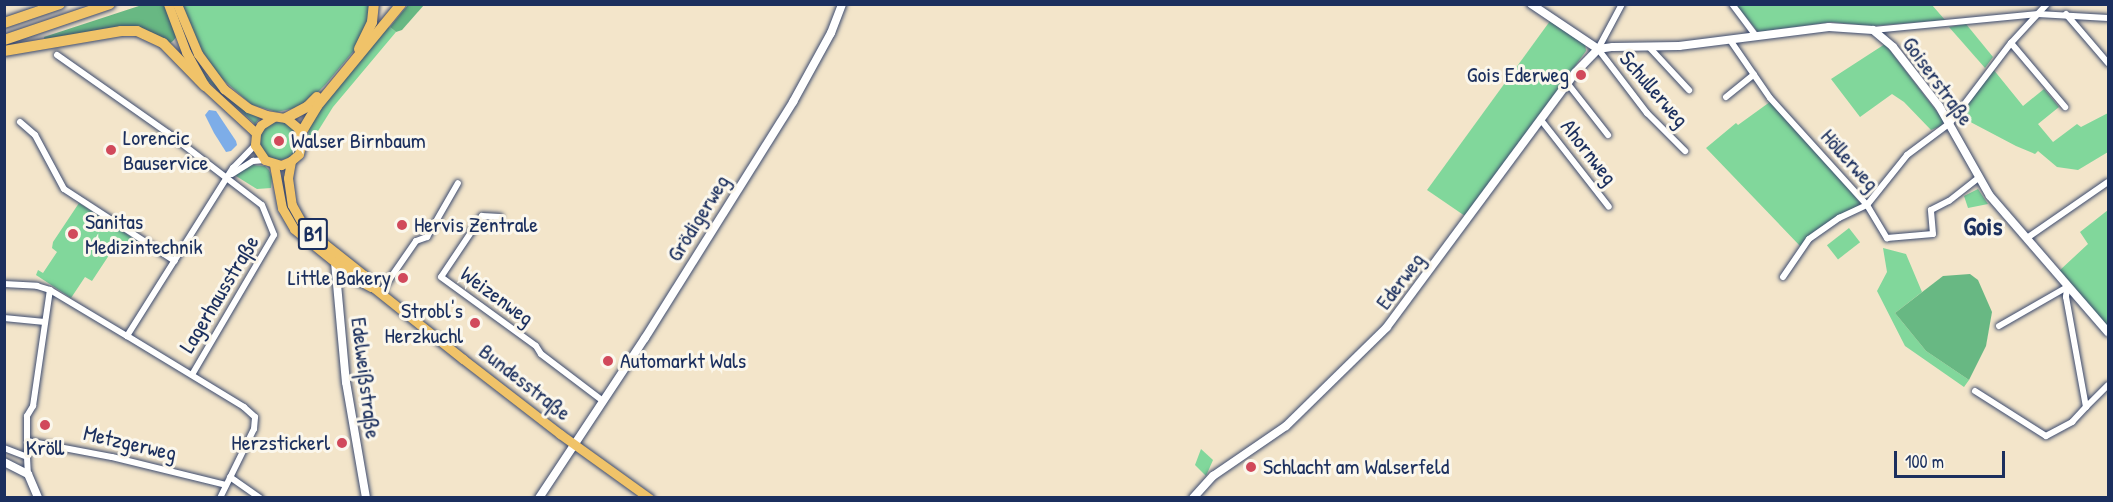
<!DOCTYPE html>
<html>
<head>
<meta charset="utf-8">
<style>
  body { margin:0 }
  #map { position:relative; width:2113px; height:502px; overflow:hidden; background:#f3e5ca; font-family:"Patrick Hand",sans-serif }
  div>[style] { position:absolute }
  .green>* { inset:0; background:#81d79b; transform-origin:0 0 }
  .round { border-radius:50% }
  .forest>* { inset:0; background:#68b883 }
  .water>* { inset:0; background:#7dade8 }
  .roads { filter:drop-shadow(0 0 2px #3b4a6e) drop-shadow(0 0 2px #3b4a6e) }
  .minor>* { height:6px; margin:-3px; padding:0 3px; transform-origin:3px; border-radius:3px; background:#fff }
  .tertiary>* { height:8px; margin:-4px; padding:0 4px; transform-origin:4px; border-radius:4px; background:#fff }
  .primary>* { height:9px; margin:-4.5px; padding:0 4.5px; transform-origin:4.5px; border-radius:4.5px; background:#f0c369 }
  .motorway>* { height:10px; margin:-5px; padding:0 5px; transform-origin:5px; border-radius:5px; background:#f0c369 }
  .dots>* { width:16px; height:16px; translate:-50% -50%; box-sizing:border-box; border:3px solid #fbf7ec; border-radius:50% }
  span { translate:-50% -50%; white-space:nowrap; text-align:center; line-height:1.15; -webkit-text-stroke:6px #fbf7ec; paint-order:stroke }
  .shield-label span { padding:2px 4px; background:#fbf7ec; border:2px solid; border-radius:4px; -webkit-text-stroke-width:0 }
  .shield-label { font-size:21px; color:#1b2f5e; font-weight:700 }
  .poi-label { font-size:22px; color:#1b2f5e }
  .right { translate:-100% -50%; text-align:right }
  .left { translate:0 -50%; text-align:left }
  .street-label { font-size:22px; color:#1b2f5e }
  .quarter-label { font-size:26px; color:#1b2f5e; font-weight:700 }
  .frame { position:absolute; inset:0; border:6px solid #1b2f5e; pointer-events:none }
  .scale { position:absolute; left:1894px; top:451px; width:111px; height:27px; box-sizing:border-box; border:3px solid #1b2f5e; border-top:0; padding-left:8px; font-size:18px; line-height:21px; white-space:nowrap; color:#1b2f5e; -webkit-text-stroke:4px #fbf7ec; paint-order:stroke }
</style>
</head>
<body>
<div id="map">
  <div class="green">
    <i style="clip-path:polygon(174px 5px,189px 46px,206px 76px,238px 106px,260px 118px,255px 124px,202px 75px,186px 46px)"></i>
    <i style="clip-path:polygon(181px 5px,370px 5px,370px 14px,357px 47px,326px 84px,304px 106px,277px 112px,252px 105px,221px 78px,199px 47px)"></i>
    <i style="clip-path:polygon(1736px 5px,1932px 5px,1945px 20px,1872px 26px,1831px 22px,1758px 32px)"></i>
    <i style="clip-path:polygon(1550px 21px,1585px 43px,1586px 51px,1465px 216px,1427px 190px)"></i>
    <i style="clip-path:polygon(1966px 24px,1993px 57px,1985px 68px,1949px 27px)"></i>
    <i style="clip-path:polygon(390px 27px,396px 32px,333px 107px,308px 147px,309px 124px,384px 30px)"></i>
    <i style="clip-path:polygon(1885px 44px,1944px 121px,1941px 126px,1931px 130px,1904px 102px,1892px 94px,1860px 117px,1831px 79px)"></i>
    <i style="clip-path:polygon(1993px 69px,2023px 106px,2044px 89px,2059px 107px,2038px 124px,2053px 142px,2077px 124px,2081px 127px,2108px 113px,2108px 152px,2078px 170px,2057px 167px,2038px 151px,2035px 154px,2016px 146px,1959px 116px)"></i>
    <i style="clip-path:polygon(1774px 99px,1861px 204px,1833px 220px,1801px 247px,1706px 148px,1736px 123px,1738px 125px)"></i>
    <i class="round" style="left:260px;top:122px;width:38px;height:38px"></i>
    <i style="clip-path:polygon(252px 165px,265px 166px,269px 170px,272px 177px,271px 188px,257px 189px,236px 176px,237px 173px)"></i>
    <i style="clip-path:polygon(1978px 189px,1988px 204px,1968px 208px,1964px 196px)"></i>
    <i style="clip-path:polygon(79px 203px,148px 248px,143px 255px,119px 240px,92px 281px,85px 277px,71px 298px,36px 275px,38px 270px,43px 273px,57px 252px,52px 248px,53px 242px)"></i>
    <i style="clip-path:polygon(2108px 210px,2108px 327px,2059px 271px,2088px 244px,2080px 232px)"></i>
    <i style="left:1849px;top:228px;width:18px;height:28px;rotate:52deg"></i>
    <i style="clip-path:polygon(1883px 248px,1906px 254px,1922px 292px,1895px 313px,1926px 351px,1969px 380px,1964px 387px,1905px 346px,1877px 291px,1887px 272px)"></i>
    <i style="clip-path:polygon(1201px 449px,1213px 460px,1206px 476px,1195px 465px)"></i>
  </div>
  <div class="forest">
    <i style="clip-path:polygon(145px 4px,166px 5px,177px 36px,173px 41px,170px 43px,151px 32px,45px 41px,44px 37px)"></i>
    <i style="clip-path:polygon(408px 5px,424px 5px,402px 30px,396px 32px,390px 27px)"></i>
    <i style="clip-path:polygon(1970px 274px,1978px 280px,1992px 312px,1986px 346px,1969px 380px,1926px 351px,1895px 313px,1943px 276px)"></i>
  </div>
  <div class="water">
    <i style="clip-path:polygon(209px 110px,216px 111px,236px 141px,237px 145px,231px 151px,226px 152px,214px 133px,205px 115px)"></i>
  </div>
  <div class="roads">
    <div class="minor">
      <i style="left:1622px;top:4px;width:51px;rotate:118.1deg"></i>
      <i style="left:1598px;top:49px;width:81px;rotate:52.6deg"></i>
      <i style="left:1647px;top:113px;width:54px;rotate:45deg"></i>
      <i style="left:1732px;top:4px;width:40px;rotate:53deg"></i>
      <i style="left:2066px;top:14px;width:65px;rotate:49.4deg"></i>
      <i style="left:1873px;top:30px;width:166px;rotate:-5.5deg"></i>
      <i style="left:2038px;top:14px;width:70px;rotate:3.3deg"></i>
      <i style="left:1730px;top:40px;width:70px;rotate:55.4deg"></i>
      <i style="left:1770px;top:98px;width:144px;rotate:47.8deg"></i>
      <i style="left:1867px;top:205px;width:39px;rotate:59deg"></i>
      <i style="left:1887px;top:238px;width:46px;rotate:-5deg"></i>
      <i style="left:1933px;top:234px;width:24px;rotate:-95deg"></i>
      <i style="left:1931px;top:210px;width:20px;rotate:-27deg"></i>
      <i style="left:1949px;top:201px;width:37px;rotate:-38deg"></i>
      <i style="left:2011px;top:43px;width:84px;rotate:49.8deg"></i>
      <i style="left:1649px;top:47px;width:59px;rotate:47.1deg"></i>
      <i style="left:57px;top:55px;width:136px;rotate:35.1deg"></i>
      <i style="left:168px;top:133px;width:118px;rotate:37.5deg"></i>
      <i style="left:262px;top:205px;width:32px;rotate:68deg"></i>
      <i style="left:274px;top:235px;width:162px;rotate:120.4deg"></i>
      <i style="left:1568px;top:84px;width:65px;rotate:51.9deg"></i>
      <i style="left:1726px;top:97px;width:36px;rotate:-39deg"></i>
      <i style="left:1541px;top:120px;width:110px;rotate:52deg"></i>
      <i style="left:20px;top:122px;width:20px;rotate:41deg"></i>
      <i style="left:35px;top:135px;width:61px;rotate:61.8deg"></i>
      <i style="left:64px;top:189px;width:132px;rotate:33deg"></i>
      <i style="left:232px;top:174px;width:25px;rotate:-32deg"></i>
      <i style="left:253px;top:161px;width:12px;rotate:-5deg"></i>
      <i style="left:500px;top:217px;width:18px;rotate:-177deg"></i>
      <i style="left:482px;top:216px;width:73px;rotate:123.9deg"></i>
      <i style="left:441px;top:277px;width:117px;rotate:36deg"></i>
      <i style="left:536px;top:346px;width:9px;rotate:58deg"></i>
      <i style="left:541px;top:354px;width:78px;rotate:37.2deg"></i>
      <i style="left:2027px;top:238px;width:98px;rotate:-34.7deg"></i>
      <i style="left:1783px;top:277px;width:46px;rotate:-55.6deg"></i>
      <i style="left:1809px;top:239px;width:37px;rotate:-35deg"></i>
      <i style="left:1839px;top:218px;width:31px;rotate:-25deg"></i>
      <i style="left:1867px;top:205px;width:64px;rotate:-51.3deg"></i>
      <i style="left:1907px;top:155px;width:54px;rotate:-36.7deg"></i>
      <i style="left:1950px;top:123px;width:101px;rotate:-52.7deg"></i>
      <i style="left:2011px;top:43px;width:53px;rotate:-47.3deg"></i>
      <i style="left:4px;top:284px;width:33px;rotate:3deg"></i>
      <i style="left:37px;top:286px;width:14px;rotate:17deg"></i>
      <i style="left:50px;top:290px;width:90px;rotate:30.9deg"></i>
      <i style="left:380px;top:293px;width:63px;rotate:-55.3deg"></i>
      <i style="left:416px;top:241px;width:12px;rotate:-20deg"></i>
      <i style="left:427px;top:237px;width:62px;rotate:-60.1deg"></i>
      <i style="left:4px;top:318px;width:41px;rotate:5.6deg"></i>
      <i style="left:1999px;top:326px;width:78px;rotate:-29.8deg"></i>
      <i style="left:1975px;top:391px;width:84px;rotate:32.4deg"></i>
      <i style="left:2046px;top:436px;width:30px;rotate:-28deg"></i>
      <i style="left:2072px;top:422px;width:21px;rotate:-47deg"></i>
      <i style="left:2086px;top:407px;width:112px;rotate:-100.3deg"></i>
      <i style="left:2066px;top:297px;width:10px;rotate:-84deg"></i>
      <i style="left:2086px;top:407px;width:31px;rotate:-45deg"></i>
      <i style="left:27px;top:441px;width:86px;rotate:10.7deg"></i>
      <i style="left:112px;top:457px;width:117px;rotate:13.8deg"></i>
      <i style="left:4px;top:448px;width:25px;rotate:21deg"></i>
      <i style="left:27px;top:457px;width:17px;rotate:87deg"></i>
      <i style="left:27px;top:457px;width:41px;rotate:-90deg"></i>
      <i style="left:27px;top:416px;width:12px;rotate:-59deg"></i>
      <i style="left:33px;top:406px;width:117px;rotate:-81.7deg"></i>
      <i style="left:230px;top:477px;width:37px;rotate:35deg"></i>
      <i style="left:220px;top:498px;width:77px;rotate:-63.8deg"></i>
      <i style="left:254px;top:429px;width:12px;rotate:-85deg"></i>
      <i style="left:255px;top:417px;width:15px;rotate:-138deg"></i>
      <i style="left:244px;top:407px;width:137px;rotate:-148.7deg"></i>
      <i style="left:127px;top:336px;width:199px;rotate:-57.8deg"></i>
      <i style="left:233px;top:168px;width:32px;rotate:-46deg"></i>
    </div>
    <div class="tertiary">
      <i style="left:1531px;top:4px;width:81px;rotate:33.9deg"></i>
      <i style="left:1598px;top:49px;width:15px;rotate:-8deg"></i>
      <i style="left:1613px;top:47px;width:66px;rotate:-0.9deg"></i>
      <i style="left:1679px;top:46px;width:151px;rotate:-7.2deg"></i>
      <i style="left:1829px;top:27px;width:44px;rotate:3.9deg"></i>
      <i style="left:1873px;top:30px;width:26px;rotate:40deg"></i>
      <i style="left:1893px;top:47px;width:75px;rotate:52.1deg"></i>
      <i style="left:1939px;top:106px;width:103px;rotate:60.5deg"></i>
      <i style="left:1990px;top:196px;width:180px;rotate:49.1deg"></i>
      <i style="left:335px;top:262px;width:121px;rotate:84.8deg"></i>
      <i style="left:346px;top:382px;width:118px;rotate:80.2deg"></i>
      <i style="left:4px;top:462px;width:27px;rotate:27deg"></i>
      <i style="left:28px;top:474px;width:26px;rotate:67deg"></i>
      <i style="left:539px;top:498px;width:192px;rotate:-56.5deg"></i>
      <i style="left:645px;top:338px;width:279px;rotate:-57.9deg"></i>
      <i style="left:793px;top:102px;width:79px;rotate:-61.2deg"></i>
      <i style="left:831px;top:33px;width:31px;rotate:-69deg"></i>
      <i style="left:1193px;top:498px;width:30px;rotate:-48deg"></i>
      <i style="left:1213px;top:476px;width:88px;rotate:-34.4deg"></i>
      <i style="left:1286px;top:426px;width:141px;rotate:-44.4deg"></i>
      <i style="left:1387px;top:327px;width:316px;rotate:-53.5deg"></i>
      <i style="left:1575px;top:73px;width:33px;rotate:-46deg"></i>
    </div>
    <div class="primary">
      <i style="left:168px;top:4px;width:51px;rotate:69.4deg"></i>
      <i style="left:186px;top:52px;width:39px;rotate:61deg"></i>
      <i style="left:205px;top:86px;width:69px;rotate:42.7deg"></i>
      <i style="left:177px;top:4px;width:54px;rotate:67.2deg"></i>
      <i style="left:198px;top:54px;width:44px;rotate:53.4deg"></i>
      <i style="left:224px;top:89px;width:31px;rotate:38deg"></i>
      <i style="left:248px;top:108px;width:19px;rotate:21deg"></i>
      <i style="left:266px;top:115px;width:20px;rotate:9deg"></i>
      <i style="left:286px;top:118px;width:16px;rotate:40deg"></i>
      <i style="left:298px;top:128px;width:13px;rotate:72deg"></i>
      <i style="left:302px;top:140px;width:14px;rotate:102deg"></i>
      <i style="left:299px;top:154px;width:11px;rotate:139deg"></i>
      <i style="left:291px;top:161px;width:11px;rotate:158deg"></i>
      <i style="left:281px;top:165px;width:17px;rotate:-163deg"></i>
      <i style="left:265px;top:160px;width:18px;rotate:-124deg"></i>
      <i style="left:255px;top:145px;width:12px;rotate:-85deg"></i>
      <i style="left:256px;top:133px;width:9px;rotate:-58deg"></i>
      <i style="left:261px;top:125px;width:15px;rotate:-32deg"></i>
      <i style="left:291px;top:161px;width:17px;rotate:100deg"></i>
      <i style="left:288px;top:178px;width:27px;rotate:82deg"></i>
      <i style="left:292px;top:205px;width:18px;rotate:61deg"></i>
      <i style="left:301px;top:221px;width:16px;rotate:50deg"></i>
      <i style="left:311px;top:233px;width:68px;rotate:38.4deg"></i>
      <i style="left:364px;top:275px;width:16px;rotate:52deg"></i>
      <i style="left:374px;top:288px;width:114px;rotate:38.6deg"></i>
      <i style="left:463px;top:359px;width:123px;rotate:37.7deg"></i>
      <i style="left:560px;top:434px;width:110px;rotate:35.7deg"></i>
      <i style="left:274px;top:165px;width:44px;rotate:79.5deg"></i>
      <i style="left:282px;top:208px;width:24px;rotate:60deg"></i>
      <i style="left:294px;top:229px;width:80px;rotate:38.9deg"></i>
      <i style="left:356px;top:279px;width:17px;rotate:28deg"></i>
    </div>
    <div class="motorway">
      <i style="left:4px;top:23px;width:59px;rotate:-18.7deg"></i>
      <i style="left:4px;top:40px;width:112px;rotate:-18.8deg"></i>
      <i style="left:359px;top:49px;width:30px;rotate:-64deg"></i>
      <i style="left:372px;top:22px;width:18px;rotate:-84deg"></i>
      <i style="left:4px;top:51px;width:119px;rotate:-9.7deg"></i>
      <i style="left:121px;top:31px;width:16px"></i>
      <i style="left:137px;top:31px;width:29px;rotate:25deg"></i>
      <i style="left:163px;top:43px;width:60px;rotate:45.7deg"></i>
      <i style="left:286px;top:118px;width:24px;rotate:-28deg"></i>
      <i style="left:307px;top:107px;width:14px;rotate:-45deg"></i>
      <i style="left:301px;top:133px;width:31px;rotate:-59deg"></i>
      <i style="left:317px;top:106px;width:132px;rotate:-50.5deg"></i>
    </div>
  </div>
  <div class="dots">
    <i style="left:1581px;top:75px;background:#d1495b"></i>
    <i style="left:279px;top:141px;background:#d1495b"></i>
    <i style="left:111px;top:150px;background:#d1495b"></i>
    <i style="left:402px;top:225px;background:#d1495b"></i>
    <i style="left:73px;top:234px;background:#d1495b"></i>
    <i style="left:403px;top:278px;background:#d1495b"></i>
    <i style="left:475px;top:323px;background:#d1495b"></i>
    <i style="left:608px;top:361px;background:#d1495b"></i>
    <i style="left:45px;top:425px;background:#d1495b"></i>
    <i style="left:342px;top:443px;background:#d1495b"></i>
    <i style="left:1251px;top:467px;background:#d1495b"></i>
  </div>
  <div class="shield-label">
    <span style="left:313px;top:234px">B1</span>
  </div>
  <div class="poi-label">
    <span class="right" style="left:1569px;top:75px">Gois Ederweg</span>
    <span class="left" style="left:123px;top:150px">Lorencic<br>Bauservice</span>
    <span class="left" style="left:291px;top:141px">Walser Birnbaum</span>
    <span class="left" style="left:85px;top:234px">Sanitas<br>Medizintechnik</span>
    <span class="left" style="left:414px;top:225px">Hervis Zentrale</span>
    <span class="right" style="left:391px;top:278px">Little Bakery</span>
    <span class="right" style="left:463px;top:323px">Strobl's<br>Herzkuchl</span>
    <span class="left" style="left:620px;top:361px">Automarkt Wals</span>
    <span class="right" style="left:330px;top:443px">Herzstickerl</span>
    <span style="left:45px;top:448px">Kröll</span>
    <span class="left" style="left:1263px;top:467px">Schlacht am Walserfeld</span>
  </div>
  <div class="street-label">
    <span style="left:1938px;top:81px;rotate:54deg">Goiserstraße</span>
    <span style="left:1654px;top:89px;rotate:49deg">Schullerweg</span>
    <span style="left:1589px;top:152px;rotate:52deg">Ahornweg</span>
    <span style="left:1850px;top:160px;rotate:48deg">Höllerweg</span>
    <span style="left:698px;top:218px;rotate:-58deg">Grödigerweg</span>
    <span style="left:1400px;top:281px;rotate:-53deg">Ederweg</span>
    <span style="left:219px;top:294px;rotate:-59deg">Lagerhausstraße</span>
    <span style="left:497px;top:296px;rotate:36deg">Weizenweg</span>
    <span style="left:366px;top:378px;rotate:83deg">Edelweißstraße</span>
    <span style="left:525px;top:382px;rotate:38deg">Bundesstraße</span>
    <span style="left:130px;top:443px;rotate:13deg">Metzgerweg</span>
  </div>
  <div class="quarter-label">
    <span style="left:1983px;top:226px">Gois</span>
  </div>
  <div class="frame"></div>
  <div class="scale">100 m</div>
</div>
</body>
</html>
